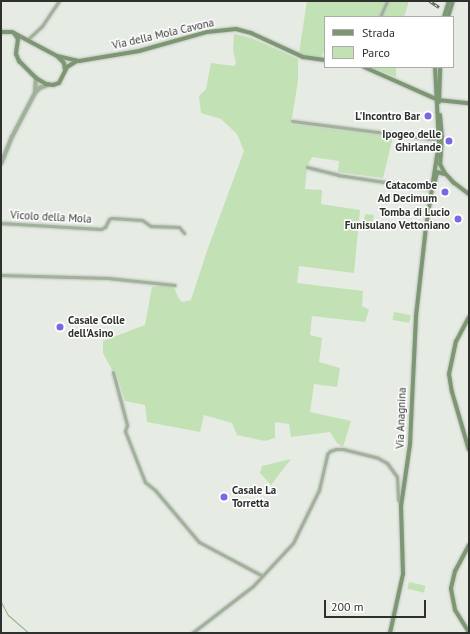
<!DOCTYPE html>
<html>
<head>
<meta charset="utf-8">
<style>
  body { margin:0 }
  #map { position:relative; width:470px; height:634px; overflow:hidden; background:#e6ebe4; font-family:"PT Sans",sans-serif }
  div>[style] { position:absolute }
  .green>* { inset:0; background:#c2e2b5; transform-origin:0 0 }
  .stream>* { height:1px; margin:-0.5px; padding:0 0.5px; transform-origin:0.5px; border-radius:0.5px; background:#8fb57e }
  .roads { filter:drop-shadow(0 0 1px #c1c6c0) drop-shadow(0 0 1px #c1c6c0) }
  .minor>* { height:3px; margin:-1.5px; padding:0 1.5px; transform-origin:1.5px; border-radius:1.5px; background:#a1b29a }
  .tertiary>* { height:3.5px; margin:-1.75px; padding:0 1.75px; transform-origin:1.75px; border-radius:1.75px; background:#a1b29a }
  .secondary>* { height:4px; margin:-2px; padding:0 2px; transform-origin:2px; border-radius:2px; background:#7d9773 }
  .rail>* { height:2.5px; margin-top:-1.25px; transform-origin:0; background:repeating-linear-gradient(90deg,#fff 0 3px,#5b5d59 0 6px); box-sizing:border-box; border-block:1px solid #5b5d59 }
  .dots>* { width:11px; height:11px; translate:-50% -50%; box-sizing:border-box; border:2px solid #fff; border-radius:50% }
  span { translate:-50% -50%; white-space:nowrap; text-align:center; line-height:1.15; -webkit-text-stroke:3px #fff; paint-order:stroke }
  .street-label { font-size:11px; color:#2f312e }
  .poi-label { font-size:11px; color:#2f312e; font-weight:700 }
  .right { translate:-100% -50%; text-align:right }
  .left { translate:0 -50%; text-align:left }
  .frame { position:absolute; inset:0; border:2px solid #2f312e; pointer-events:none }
  .legend { position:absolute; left:324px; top:16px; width:130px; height:52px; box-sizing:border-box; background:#fff; border:1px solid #acadab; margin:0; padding:5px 7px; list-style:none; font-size:12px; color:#2f312e }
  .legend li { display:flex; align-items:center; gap:8px; height:20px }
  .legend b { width:20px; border:1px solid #acadab }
  .scale { position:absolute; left:324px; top:600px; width:102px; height:18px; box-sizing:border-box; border:2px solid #2f312e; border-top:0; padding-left:5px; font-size:12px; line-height:14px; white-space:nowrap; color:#2f312e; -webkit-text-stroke:3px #fff; paint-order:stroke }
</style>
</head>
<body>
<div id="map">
  <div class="green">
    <i style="clip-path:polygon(307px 1px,409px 1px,404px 17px,325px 17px,325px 50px,321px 57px,314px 58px,299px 53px)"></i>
    <i style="clip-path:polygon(234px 34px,251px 38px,298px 59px,298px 81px,291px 124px,393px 137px,383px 178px,338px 172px,339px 161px,312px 157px,307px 167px,305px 189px,322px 190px,321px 204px,360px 210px,354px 273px,299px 266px,297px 283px,363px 291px,362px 306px,369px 310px,365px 322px,312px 316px,310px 335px,322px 338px,319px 362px,340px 368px,337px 387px,314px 384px,310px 412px,351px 421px,343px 447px,337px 443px,330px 432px,291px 437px,289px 424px,275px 422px,275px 438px,265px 441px,237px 435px,232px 423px,204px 415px,200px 432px,147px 422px,145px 405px,125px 401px,116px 371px,112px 370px,103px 353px,103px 341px,145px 325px,152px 287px,168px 285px,174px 287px,178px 297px,182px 302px,191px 300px,208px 248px,244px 151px,237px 134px,221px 119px,201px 113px,199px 97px,201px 94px,206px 89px,211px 63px,234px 66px,236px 63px,233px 50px)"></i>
    <i style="clip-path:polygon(370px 67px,396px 67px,396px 77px)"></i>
    <i style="clip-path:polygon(365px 214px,374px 215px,371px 231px,363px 229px)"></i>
    <i style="left:394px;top:312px;width:17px;height:8px;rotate:10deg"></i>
    <i style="clip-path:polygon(291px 459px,271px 485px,260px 473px,262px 466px)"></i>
    <i style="left:409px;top:582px;width:17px;height:7px;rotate:13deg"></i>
  </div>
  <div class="stream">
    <i style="left:1px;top:602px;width:15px;rotate:62deg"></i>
    <i style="left:8px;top:615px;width:28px;rotate:41deg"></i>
  </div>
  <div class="roads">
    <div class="minor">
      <i style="left:380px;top:17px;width:17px;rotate:-66deg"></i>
      <i style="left:27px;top:40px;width:21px;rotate:-43deg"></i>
      <i style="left:42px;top:26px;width:30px;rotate:-56deg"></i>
      <i style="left:292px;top:121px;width:148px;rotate:7.4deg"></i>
      <i style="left:307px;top:167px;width:32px;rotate:14deg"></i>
      <i style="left:338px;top:175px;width:94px;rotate:8.6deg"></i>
      <i style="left:1px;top:223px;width:100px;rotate:3.4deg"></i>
      <i style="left:101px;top:229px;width:4px;rotate:-27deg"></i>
      <i style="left:105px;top:227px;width:9px;rotate:-63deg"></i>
      <i style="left:109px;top:219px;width:3px;rotate:-18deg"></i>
      <i style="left:112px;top:218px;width:30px;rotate:4deg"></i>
      <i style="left:142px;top:220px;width:11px;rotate:34deg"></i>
      <i style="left:151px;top:226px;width:28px;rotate:2deg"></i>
      <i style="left:179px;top:227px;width:8px;rotate:50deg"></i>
      <i style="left:1px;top:275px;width:107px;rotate:1.6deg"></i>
      <i style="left:108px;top:278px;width:67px;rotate:6deg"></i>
      <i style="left:113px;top:372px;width:55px;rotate:75.2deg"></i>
      <i style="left:127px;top:425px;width:6px;rotate:108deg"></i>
      <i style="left:125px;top:431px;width:55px;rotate:68.6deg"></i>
      <i style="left:145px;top:482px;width:13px;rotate:39deg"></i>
      <i style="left:155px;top:490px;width:68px;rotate:49.8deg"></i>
      <i style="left:199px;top:542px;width:72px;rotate:28deg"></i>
      <i style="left:192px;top:633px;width:77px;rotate:-37.6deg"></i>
      <i style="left:253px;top:586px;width:59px;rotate:-47.1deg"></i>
      <i style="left:293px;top:543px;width:59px;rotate:-63.9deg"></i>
      <i style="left:319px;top:490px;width:37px;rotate:-77deg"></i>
      <i style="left:327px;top:454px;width:4px;rotate:-45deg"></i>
      <i style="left:330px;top:451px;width:6px;rotate:-18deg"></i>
      <i style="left:336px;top:449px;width:7px"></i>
      <i style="left:343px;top:449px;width:36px;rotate:14deg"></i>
      <i style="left:378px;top:458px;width:10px;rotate:29deg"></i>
      <i style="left:387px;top:463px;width:17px;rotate:54deg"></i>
      <i style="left:397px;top:477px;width:22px;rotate:87deg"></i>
      <i style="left:398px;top:499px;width:7px;rotate:63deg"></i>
    </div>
    <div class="tertiary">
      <i style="left:36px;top:92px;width:6px;rotate:-45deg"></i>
      <i style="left:40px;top:88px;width:9px;rotate:-21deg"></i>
      <i style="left:1px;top:164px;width:29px;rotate:-68deg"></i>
      <i style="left:12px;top:137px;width:50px;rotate:-62.4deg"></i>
      <i style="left:35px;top:93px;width:15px;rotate:-86deg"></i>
    </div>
    <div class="secondary">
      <i style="left:444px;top:17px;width:17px;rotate:-73deg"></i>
      <i style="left:448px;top:17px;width:17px;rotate:-73deg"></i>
      <i style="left:1px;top:32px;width:11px"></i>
      <i style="left:12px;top:32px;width:51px;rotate:28.1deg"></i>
      <i style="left:57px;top:56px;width:23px;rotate:13deg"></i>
      <i style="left:79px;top:61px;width:61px;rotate:-9.5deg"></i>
      <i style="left:139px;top:51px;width:71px;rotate:-15.6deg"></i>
      <i style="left:207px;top:32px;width:29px;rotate:-6deg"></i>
      <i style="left:236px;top:29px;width:16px;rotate:15deg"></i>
      <i style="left:251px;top:33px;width:57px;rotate:24.8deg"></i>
      <i style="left:303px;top:57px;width:22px;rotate:8deg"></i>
      <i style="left:14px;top:33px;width:7px;rotate:56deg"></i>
      <i style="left:18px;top:39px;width:15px;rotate:98deg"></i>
      <i style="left:16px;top:54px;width:8px;rotate:67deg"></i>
      <i style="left:19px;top:61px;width:24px;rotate:45deg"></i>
      <i style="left:36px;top:78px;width:12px;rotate:31deg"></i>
      <i style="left:46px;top:84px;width:7px;rotate:8deg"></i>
      <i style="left:53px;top:85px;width:6px;rotate:-18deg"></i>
      <i style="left:59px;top:83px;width:18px;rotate:-63deg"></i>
      <i style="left:67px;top:67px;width:12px;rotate:-31deg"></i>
      <i style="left:58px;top:57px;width:8px;rotate:45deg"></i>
      <i style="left:64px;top:63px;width:7px;rotate:82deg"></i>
      <i style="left:364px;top:67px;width:81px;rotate:24deg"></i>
      <i style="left:438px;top:100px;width:31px;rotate:6deg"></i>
      <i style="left:439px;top:102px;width:35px;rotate:-88deg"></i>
      <i style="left:440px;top:115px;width:22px;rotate:85deg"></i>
      <i style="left:442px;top:137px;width:27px;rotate:94deg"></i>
      <i style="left:440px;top:164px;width:9px;rotate:63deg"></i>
      <i style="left:444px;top:172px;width:15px;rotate:48deg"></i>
      <i style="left:435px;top:181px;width:9px;rotate:-77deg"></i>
      <i style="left:437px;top:172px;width:7px;rotate:16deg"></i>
      <i style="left:453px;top:182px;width:20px;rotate:37deg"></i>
      <i style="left:469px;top:317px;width:27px;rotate:118deg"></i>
      <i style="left:456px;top:341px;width:34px;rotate:102deg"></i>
      <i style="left:449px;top:374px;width:18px;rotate:81deg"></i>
      <i style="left:452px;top:392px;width:60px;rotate:73.7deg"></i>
      <i style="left:469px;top:545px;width:30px;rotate:118deg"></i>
      <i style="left:455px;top:571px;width:18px;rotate:103deg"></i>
      <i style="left:451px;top:589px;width:21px;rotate:79deg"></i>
      <i style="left:455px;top:610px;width:26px;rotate:58deg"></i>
      <i style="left:390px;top:633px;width:60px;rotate:-77.6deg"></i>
      <i style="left:403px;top:574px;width:68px;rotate:-91.7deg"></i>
      <i style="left:401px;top:506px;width:63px;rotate:-81.7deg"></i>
      <i style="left:410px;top:444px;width:128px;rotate:-87.3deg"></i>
      <i style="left:416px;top:316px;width:90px;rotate:-83.6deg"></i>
      <i style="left:426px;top:227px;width:85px;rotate:-81.2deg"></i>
      <i style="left:439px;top:143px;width:76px;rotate:-93deg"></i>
    </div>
  </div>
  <div class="rail">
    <i style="left:430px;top:1px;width:11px;rotate:34deg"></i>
  </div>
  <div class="dots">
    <i style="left:428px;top:116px;background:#7a67e2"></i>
    <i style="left:449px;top:141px;background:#7a67e2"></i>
    <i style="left:445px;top:192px;background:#7a67e2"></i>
    <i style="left:458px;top:219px;background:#7a67e2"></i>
    <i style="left:60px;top:327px;background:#7a67e2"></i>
    <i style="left:224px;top:497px;background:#7a67e2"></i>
  </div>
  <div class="street-label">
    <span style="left:163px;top:34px;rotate:-13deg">Via della Mola Cavona</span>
    <span style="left:51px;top:217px;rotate:3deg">Vicolo della Mola</span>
    <span style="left:401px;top:418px;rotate:-88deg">Via Anagnina</span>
  </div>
  <div class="poi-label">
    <span class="right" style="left:420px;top:116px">L'Incontro Bar</span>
    <span class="right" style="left:441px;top:141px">Ipogeo delle<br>Ghirlande</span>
    <span class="right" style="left:437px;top:192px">Catacombe<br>Ad Decimum</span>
    <span class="right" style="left:450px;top:219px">Tomba di Lucio<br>Funisulano Vettoniano</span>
    <span class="left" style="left:68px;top:327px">Casale Colle<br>dell'Asino</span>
    <span class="left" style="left:232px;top:497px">Casale La<br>Torretta</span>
  </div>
  <div class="frame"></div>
  <ul class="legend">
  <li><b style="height:5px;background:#7d9773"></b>Strada</li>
  <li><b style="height:11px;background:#c2e2b5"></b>Parco</li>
  </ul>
  <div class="scale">200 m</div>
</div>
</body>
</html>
